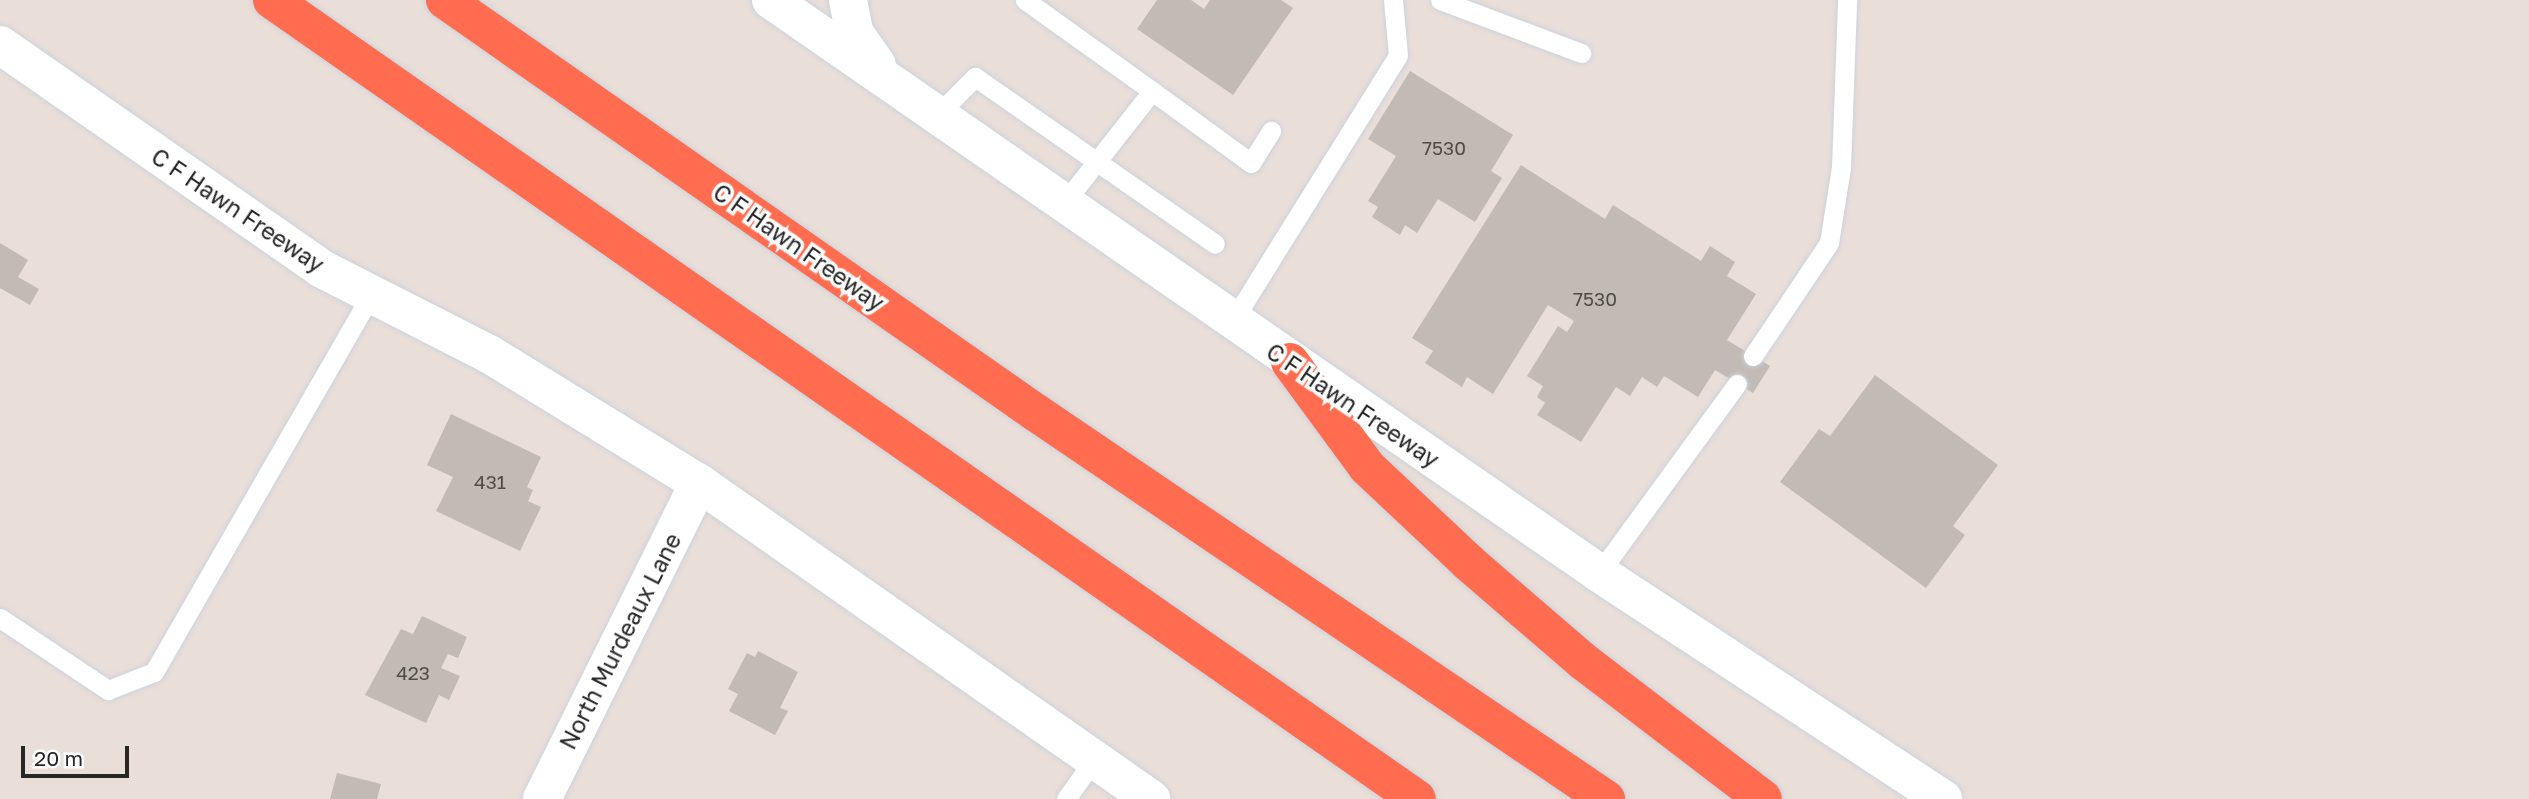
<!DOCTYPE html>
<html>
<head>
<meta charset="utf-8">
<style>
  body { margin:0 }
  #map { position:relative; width:2529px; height:799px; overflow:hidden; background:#eaded8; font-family:"Golos Text",sans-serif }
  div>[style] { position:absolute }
  .building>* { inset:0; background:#c2bab4 }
  .roads { filter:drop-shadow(0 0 2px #cbd3dd) drop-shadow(0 0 2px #cbd3dd) }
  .lane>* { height:19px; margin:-9.5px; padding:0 9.5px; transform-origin:9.5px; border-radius:9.5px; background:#fff }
  .street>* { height:38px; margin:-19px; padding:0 19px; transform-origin:19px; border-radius:19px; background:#fff }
  .secondary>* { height:38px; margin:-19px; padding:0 19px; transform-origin:19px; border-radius:19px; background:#fff }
  .highway>* { height:38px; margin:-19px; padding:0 19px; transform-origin:19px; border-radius:19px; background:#ff6c4f }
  span { translate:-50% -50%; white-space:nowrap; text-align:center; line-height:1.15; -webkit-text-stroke:7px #fff; paint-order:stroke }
  .number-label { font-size:19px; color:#4e4c4a }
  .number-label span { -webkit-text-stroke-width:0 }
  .street-label { font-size:23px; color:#272727 }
  .scale { position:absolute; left:21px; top:746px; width:108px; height:32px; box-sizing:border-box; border:4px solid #272727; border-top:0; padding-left:9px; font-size:21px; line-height:24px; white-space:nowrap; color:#272727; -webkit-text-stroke:5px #fff; paint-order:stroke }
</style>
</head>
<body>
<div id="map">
  <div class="building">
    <i style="clip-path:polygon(1157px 0,1191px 0,1204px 9px,1210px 0,1281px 0,1293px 8px,1233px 95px,1137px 29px)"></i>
    <i style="clip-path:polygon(1410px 71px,1513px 135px,1491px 171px,1502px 178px,1475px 222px,1438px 199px,1417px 233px,1405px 225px,1400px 235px,1372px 217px,1378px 207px,1368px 201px,1396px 156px,1368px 139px)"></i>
    <i style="clip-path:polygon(1521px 165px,1605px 219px,1613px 205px,1701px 261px,1710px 246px,1735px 262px,1727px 276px,1756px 294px,1727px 340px,1770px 366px,1753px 393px,1715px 370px,1698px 397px,1664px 376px,1657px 387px,1642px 377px,1630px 396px,1616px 387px,1581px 442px,1537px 415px,1545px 403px,1537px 397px,1543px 386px,1527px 376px,1558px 326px,1567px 332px,1574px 321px,1548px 305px,1493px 394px,1467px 377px,1462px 387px,1425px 363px,1433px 351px,1412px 338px)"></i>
    <i style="clip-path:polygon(0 243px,28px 260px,18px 277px,39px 289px,30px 305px,0 288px)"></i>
    <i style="clip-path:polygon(1875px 375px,1998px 465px,1953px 526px,1965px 535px,1926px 588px,1780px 482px,1819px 429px,1830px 436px)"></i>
    <i style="clip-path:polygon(451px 414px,541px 457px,527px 487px,533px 490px,528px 501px,541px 507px,520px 551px,436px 511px,453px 477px,427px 465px)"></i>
    <i style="clip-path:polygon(422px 616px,467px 637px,458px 658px,448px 654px,441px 668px,460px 676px,449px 700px,439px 695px,426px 723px,365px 695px,401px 629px,413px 634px)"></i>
    <i style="clip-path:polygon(758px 651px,798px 672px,780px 708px,788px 711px,775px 735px,729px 711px,738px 694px,728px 689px,747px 653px,755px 657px)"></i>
    <i style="clip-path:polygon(337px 773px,381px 784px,377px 799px,330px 799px)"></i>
  </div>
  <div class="roads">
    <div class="lane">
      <i style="left:1025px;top:0;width:156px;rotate:35.6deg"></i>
      <i style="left:1440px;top:0;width:151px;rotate:20.6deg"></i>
      <i style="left:937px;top:115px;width:54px;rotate:-45deg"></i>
      <i style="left:975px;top:77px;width:292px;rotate:34.8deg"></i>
      <i style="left:1064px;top:203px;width:142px;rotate:-51.8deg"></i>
      <i style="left:1152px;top:91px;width:122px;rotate:36deg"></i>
      <i style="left:1251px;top:163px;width:38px;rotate:-58deg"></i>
      <i style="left:1232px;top:322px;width:314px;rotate:-58.1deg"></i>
      <i style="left:1398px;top:55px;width:55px;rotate:-95.2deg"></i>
      <i style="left:1753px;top:356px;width:136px;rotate:-56.1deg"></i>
      <i style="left:1829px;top:243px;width:77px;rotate:-81deg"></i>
      <i style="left:1841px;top:167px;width:167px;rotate:-87.9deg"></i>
      <i style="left:1599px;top:573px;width:234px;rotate:-53.9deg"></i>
      <i style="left:0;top:618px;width:130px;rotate:33.7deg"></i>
      <i style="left:108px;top:690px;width:49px;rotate:-21.4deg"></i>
      <i style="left:154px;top:672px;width:435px;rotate:-60.1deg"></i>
      <i style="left:1066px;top:799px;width:50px;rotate:-54.7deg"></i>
    </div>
    <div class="street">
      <i style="left:542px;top:799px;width:353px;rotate:-63.6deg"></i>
    </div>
    <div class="secondary">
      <i style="left:771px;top:0;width:1007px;rotate:34.68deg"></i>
      <i style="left:1599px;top:573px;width:412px;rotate:33.3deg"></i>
      <i style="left:848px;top:0;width:33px;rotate:79deg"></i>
      <i style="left:854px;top:32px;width:40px;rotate:55.1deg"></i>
      <i style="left:0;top:45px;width:392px;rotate:34.8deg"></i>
      <i style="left:322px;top:269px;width:187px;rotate:27deg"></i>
      <i style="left:489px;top:354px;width:246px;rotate:31.6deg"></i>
      <i style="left:699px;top:483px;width:552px;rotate:34.96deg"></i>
    </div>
    <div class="highway">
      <i style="left:272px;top:0;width:1396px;rotate:34.91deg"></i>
      <i style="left:445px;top:0;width:720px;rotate:34.93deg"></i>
      <i style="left:1035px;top:412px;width:690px;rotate:34.13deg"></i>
      <i style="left:1290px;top:362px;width:130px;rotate:53.7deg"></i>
      <i style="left:1367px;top:467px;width:139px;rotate:43.2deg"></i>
      <i style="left:1468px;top:562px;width:153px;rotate:40.8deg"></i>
      <i style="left:1584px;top:662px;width:225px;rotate:37.4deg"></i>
    </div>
  </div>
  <div class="number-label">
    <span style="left:1444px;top:148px">7530</span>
    <span style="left:1595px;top:299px">7530</span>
    <span style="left:490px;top:482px">431</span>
    <span style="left:413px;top:673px">423</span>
  </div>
  <div class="street-label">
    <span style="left:238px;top:210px;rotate:34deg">C F Hawn Freeway</span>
    <span style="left:799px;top:247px;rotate:35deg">C F Hawn Freeway</span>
    <span style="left:1353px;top:405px;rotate:34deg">C F Hawn Freeway</span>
    <span style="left:620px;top:641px;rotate:-63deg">North Murdeaux Lane</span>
  </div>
  <div class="scale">20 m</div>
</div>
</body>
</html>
